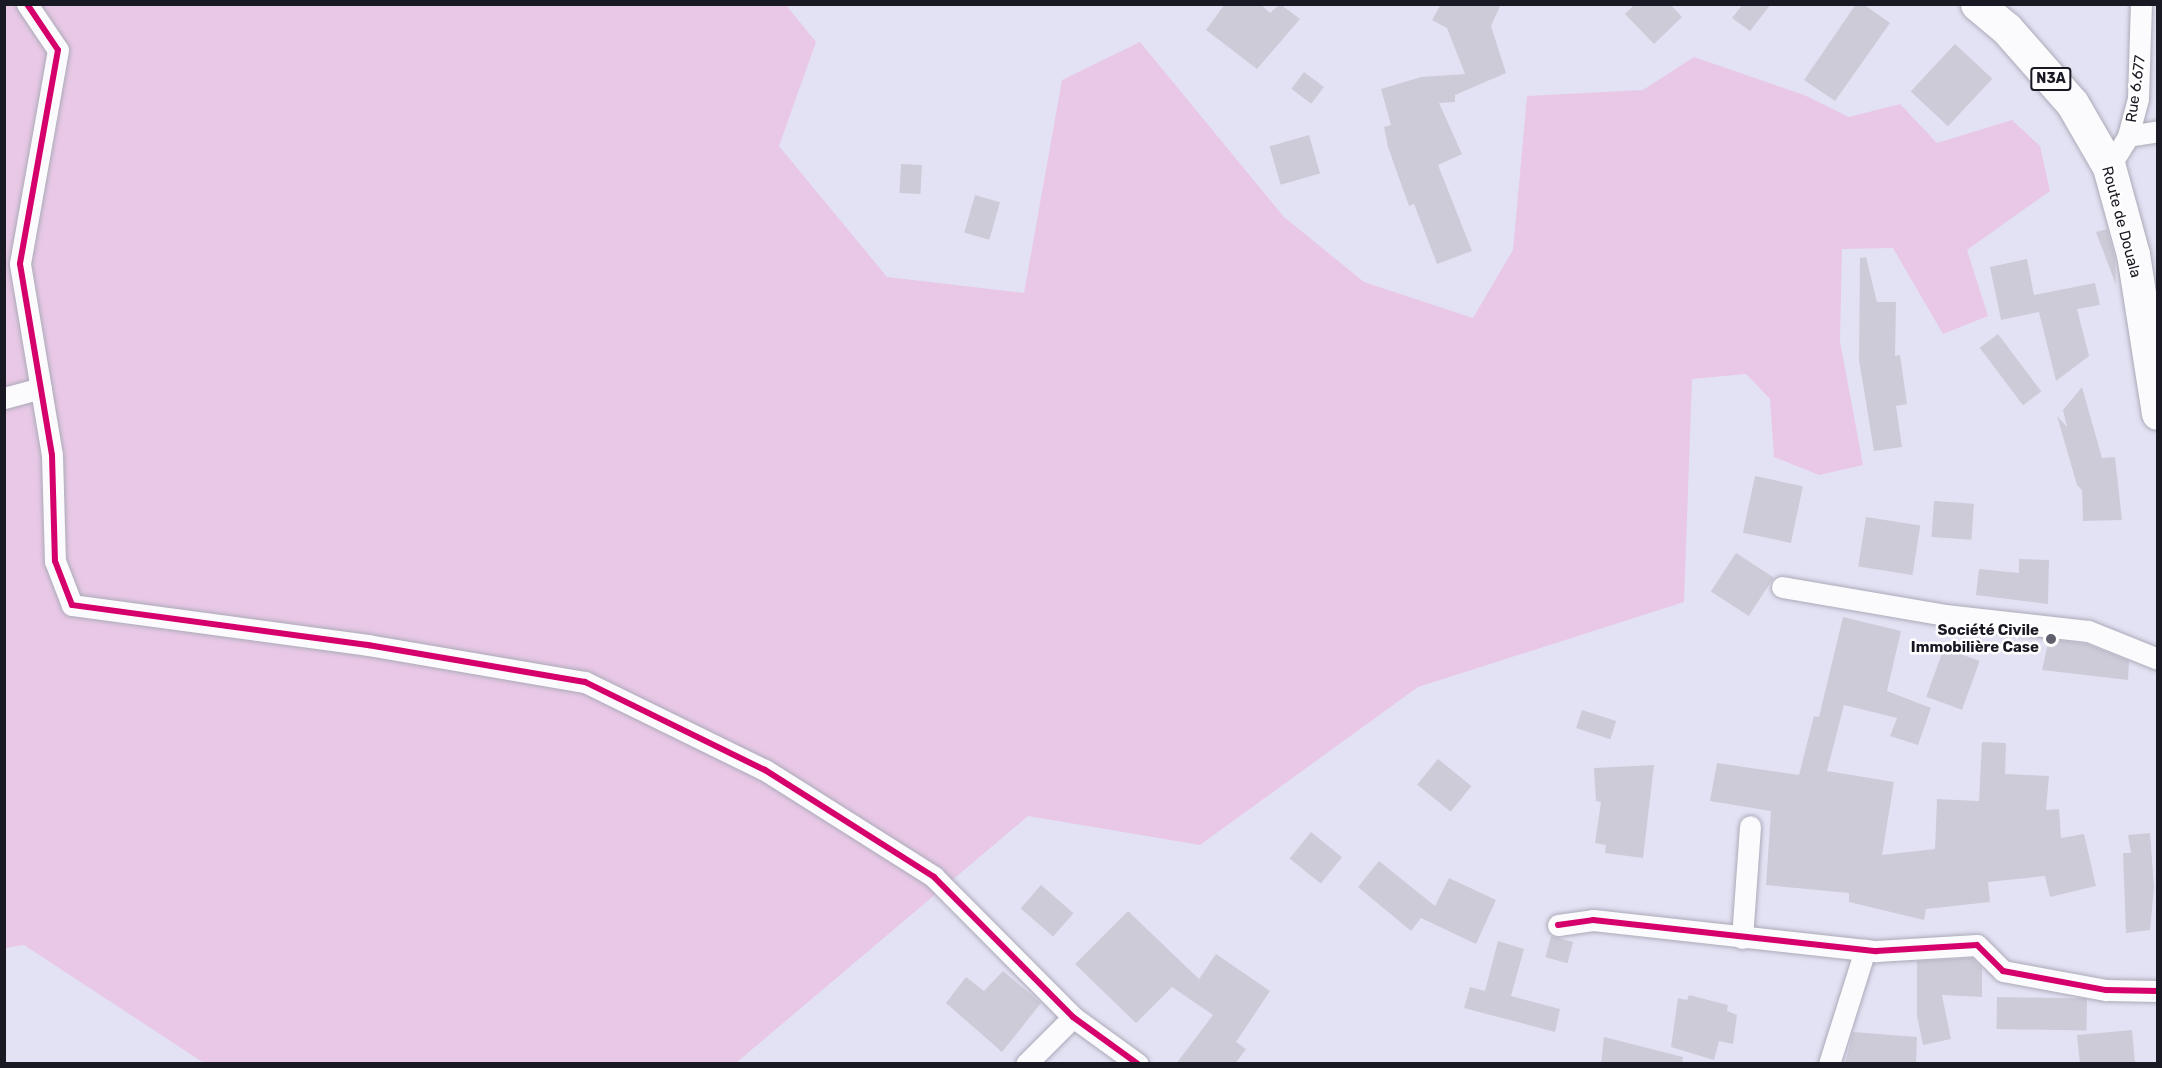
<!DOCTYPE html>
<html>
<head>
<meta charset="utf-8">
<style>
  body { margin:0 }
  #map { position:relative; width:2162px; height:1068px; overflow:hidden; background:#e3e2f4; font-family:Rubik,sans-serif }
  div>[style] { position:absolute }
  .green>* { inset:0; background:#e8c8e6 }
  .building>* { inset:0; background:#cecbd8; transform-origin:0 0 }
  .roads { filter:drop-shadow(0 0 2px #abaab8) drop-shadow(0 0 2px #abaab8) }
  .minor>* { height:21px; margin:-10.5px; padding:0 10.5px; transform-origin:10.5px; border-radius:10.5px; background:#fbfbfd }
  .trunk>* { height:33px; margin:-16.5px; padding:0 16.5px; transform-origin:16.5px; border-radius:16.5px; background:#fbfbfd }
  .cycleway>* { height:6px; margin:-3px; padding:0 3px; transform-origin:3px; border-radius:3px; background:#d6006c }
  .dots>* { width:16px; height:16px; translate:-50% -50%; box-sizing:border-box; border:3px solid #fff; border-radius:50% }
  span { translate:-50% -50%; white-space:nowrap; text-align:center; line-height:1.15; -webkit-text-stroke:5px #fff; paint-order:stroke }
  .shield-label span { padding:2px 4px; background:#fff; border:2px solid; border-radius:4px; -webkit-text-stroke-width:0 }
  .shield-label { font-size:14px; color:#191924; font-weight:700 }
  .street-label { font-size:15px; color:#191924 }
  .poi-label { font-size:15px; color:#191924; font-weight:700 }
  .right { translate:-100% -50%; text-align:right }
  .frame { position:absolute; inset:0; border:6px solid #191924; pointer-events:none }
</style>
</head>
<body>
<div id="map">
  <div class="green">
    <i style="clip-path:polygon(5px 5px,786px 5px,816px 42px,779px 146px,887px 277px,1024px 293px,1062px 80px,1140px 42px,1284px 217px,1364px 282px,1473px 318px,1513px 250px,1527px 96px,1643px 90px,1694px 57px,1804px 95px,1849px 117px,1900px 104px,1937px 143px,2012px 120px,2040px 146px,2050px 191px,1967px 250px,1988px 316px,1943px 334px,1893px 248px,1842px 249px,1840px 341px,1863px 465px,1819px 475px,1774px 457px,1770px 399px,1746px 374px,1692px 379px,1684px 602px,1418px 687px,1200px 845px,1028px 816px,736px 1063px,204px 1063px,24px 945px,5px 948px)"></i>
  </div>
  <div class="building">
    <i style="clip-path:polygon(1225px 4px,1260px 4px,1270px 13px,1280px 4px,1300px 19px,1257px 69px,1206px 30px)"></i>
    <i style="clip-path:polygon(1441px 4px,1501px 4px,1491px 26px,1506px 73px,1455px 95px,1455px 102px,1439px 103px,1462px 154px,1438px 165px,1472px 251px,1437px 264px,1414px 204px,1409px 206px,1388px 147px,1384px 127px,1391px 125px,1381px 89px,1421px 77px,1465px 74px,1447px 28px,1432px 20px)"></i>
    <i style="clip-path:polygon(1635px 4px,1670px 4px,1682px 17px,1654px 44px,1625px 14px)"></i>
    <i style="clip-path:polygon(1743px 4px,1771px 4px,1750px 31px,1732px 18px)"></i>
    <i style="clip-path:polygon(1856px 4px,1863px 4px,1890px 23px,1835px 101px,1804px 80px)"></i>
    <i style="left:1955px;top:44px;width:51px;height:65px;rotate:43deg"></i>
    <i style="left:1304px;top:72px;width:25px;height:21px;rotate:37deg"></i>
    <i style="left:1309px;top:135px;width:40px;height:41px;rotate:74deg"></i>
    <i style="left:901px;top:164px;width:21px;height:29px;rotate:3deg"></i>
    <i style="left:975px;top:195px;width:26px;height:39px;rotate:16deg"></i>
    <i style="clip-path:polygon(2107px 229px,2115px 258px,2116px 285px,2096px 232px)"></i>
    <i style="clip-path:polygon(1866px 257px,1877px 302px,1896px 302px,1895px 356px,1900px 355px,1907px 404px,1896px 406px,1902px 447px,1874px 451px,1859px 360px,1860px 258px)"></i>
    <i style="clip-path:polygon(2027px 259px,2034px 295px,2095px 283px,2100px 305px,2077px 309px,2089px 356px,2056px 381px,2039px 312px,2001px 320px,1990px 267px)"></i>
    <i style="left:1998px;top:334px;width:72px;height:23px;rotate:53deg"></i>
    <i style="clip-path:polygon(2082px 387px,2102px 458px,2115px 457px,2122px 520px,2083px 521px,2082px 490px,2077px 485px,2057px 416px,2067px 427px,2063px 410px)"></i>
    <i style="left:1755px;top:476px;width:49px;height:58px;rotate:12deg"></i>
    <i style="left:1934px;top:501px;width:40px;height:36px;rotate:4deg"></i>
    <i style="left:1866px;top:517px;width:55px;height:50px;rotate:9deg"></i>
    <i style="left:1736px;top:553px;width:45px;height:46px;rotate:33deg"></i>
    <i style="clip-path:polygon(2019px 559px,2049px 560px,2048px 604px,1976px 595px,1979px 569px,2019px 573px)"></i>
    <i style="clip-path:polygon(1843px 617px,1901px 631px,1887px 691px,1931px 708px,1918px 745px,1890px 736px,1897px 718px,1844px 705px,1827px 771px,1894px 782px,1882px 855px,1935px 849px,1937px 799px,1979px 801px,1982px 742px,2006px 743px,2005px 774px,2049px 776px,2046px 810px,2059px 809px,2061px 838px,2084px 834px,2096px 886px,2050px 897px,2045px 876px,1988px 882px,1990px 902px,1926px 909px,1924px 920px,1849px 902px,1849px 893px,1766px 885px,1771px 811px,1710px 801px,1717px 763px,1799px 775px,1814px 716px,1819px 717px)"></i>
    <i style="clip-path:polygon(2049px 639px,2087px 644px,2129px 661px,2128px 680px,2042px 670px)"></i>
    <i style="left:1944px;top:648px;width:38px;height:52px;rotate:20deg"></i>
    <i style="left:1582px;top:710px;width:36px;height:19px;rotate:18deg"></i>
    <i style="left:1438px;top:759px;width:43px;height:33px;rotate:39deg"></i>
    <i style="clip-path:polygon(1654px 765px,1643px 858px,1605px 853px,1606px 845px,1595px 843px,1601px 802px,1596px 801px,1594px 768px)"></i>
    <i style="left:1311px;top:832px;width:40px;height:34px;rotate:39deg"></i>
    <i style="clip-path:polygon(2150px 833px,2154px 887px,2150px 930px,2126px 933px,2123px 853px,2131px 853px,2128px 835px)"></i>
    <i style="clip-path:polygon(1379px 861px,1435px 906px,1449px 878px,1496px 900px,1476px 944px,1421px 918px,1411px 931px,1358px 887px)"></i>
    <i style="left:1041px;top:885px;width:43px;height:31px;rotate:41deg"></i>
    <i style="clip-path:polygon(1128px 911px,1199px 979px,1216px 954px,1270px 991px,1236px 1042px,1246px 1049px,1235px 1064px,1176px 1064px,1213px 1015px,1172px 987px,1136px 1023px,1075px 964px)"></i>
    <i style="left:1551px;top:936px;width:23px;height:22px;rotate:15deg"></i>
    <i style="clip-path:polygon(1498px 941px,1524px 949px,1511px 996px,1560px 1009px,1555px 1032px,1464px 1008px,1470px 987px,1485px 991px)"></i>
    <i style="clip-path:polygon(1972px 958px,1982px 968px,1982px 997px,1942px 995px,1951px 1039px,1923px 1045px,1917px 1016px,1917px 961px)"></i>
    <i style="clip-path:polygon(1003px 971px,1041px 1003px,1002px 1052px,946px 1003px,966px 977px,984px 991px)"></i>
    <i style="clip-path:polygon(1689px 995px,1728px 1005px,1727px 1011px,1737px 1015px,1733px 1044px,1719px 1041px,1714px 1060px,1671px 1047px,1678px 998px,1687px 1000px)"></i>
    <i style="left:1997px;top:997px;width:90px;height:32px;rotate:1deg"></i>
    <i style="clip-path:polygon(2132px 1030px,2135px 1064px,2080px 1064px,2077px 1035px)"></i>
    <i style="clip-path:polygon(1853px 1032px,1917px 1037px,1916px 1064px,1845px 1064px)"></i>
    <i style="clip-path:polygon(1604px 1037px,1683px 1057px,1682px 1064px,1601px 1064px)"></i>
  </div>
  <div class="roads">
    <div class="minor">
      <i style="left:27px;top:4px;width:55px;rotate:56deg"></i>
      <i style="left:58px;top:50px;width:217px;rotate:100.1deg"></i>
      <i style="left:20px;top:264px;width:194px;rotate:80.5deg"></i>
      <i style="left:52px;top:455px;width:106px;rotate:88.4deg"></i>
      <i style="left:55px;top:561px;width:47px;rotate:68.9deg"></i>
      <i style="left:72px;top:605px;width:299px;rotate:7.7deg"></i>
      <i style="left:368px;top:645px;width:220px;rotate:9.7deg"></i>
      <i style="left:585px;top:682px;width:200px;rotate:26.1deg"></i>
      <i style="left:765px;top:770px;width:200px;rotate:32.3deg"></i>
      <i style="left:934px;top:877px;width:197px;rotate:45.2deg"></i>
      <i style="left:1073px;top:1017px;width:80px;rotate:35.9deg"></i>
      <i style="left:2128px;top:136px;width:30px;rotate:-9deg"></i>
      <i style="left:2109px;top:167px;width:36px;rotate:-58deg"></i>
      <i style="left:2128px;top:136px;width:39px;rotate:-75deg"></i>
      <i style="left:2138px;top:98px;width:94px;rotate:-88.2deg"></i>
      <i style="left:4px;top:398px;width:38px;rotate:-15deg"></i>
      <i style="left:1782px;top:587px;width:165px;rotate:9.7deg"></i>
      <i style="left:1945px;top:615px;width:144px;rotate:6.4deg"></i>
      <i style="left:2088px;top:631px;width:75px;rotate:21.8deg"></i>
      <i style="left:1558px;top:925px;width:35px;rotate:-8deg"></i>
      <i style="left:1593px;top:920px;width:285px;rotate:6.3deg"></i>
      <i style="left:1876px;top:951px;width:101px;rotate:-3.4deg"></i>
      <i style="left:1977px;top:945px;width:37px;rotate:45deg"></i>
      <i style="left:2003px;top:971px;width:105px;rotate:10.5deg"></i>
      <i style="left:2106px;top:990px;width:52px;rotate:1.1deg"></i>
      <i style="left:1742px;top:938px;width:112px;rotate:-85.9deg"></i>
      <i style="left:1026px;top:1064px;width:66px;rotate:-45deg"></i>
      <i style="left:1829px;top:1064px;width:120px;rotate:-72.5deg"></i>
    </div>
    <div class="trunk">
      <i style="left:1977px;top:4px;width:38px;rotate:40deg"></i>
      <i style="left:2006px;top:28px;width:100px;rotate:48.7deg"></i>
      <i style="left:2072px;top:103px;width:74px;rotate:60deg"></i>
      <i style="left:2109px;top:167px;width:90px;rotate:74.6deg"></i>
      <i style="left:2133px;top:254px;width:161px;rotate:81.1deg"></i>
    </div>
  </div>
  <div class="cycleway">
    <i style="left:27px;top:4px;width:55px;rotate:56deg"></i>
    <i style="left:58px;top:50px;width:217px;rotate:100.1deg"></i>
    <i style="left:20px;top:264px;width:194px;rotate:80.5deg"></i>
    <i style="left:52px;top:455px;width:106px;rotate:88.4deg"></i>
    <i style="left:55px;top:561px;width:47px;rotate:68.9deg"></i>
    <i style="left:72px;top:605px;width:299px;rotate:7.7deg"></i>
    <i style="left:368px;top:645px;width:220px;rotate:9.7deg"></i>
    <i style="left:585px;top:682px;width:200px;rotate:26.1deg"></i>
    <i style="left:765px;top:770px;width:200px;rotate:32.3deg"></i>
    <i style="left:934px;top:877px;width:197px;rotate:45.2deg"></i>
    <i style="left:1073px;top:1017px;width:80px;rotate:35.9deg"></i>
    <i style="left:1558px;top:925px;width:35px;rotate:-8deg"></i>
    <i style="left:1593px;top:920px;width:285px;rotate:6.3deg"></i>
    <i style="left:1876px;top:951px;width:101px;rotate:-3.4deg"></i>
    <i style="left:1977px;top:945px;width:37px;rotate:45deg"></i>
    <i style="left:2003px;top:971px;width:105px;rotate:10.5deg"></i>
    <i style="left:2106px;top:990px;width:52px;rotate:1.1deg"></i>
  </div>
  <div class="dots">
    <i style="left:2051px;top:639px;background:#605f6d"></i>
  </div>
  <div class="shield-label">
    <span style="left:2051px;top:79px">N3A</span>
  </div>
  <div class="street-label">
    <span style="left:2136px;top:89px;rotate:-82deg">Rue 6.677</span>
    <span style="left:2121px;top:222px;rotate:75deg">Route de Douala</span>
  </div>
  <div class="poi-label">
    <span class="right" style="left:2039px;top:639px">Société Civile<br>Immobilière Case</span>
  </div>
  <div class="frame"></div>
</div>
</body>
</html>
